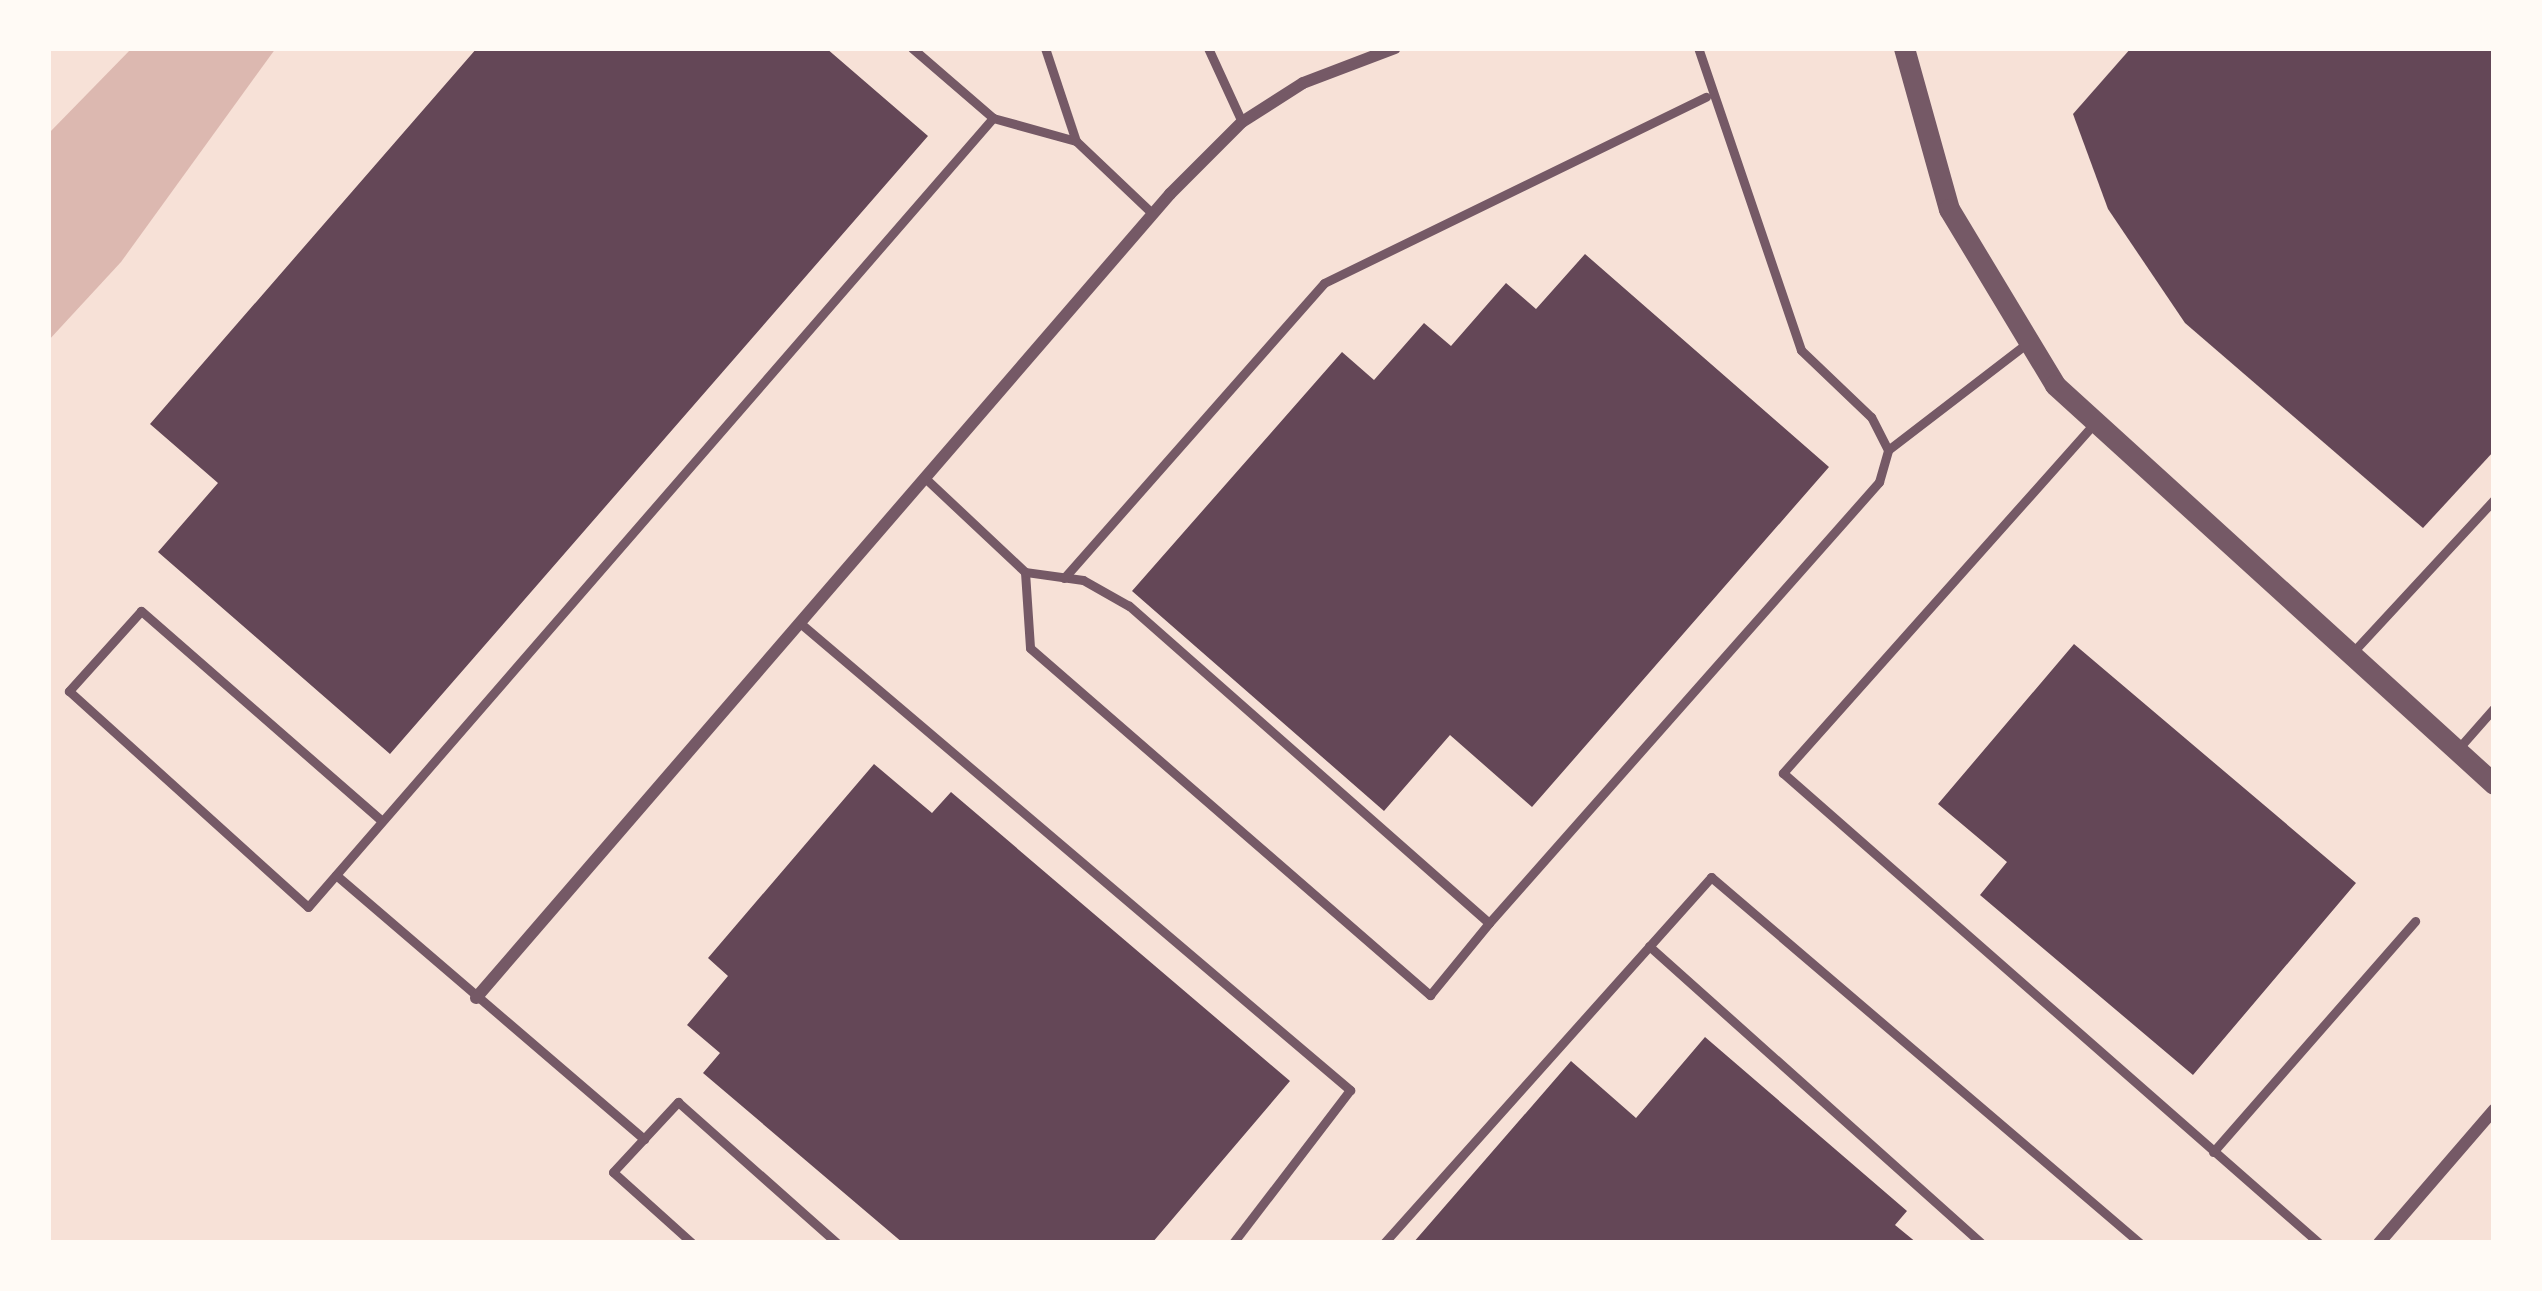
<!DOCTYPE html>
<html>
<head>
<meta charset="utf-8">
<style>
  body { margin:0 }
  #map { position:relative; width:2542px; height:1291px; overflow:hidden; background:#f7e1d7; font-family:"Asap Condensed",sans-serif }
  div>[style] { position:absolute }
  .water>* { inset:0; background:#dcb8b0 }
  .building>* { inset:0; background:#644757 }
  .service>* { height:9px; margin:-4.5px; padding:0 4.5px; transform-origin:4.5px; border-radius:4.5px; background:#755966 }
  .minor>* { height:12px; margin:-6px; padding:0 6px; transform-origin:6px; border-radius:6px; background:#755966 }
  .tertiary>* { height:21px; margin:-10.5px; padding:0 10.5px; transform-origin:10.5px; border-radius:10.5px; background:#755966 }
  span { translate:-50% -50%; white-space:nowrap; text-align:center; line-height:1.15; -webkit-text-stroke:10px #fffaf5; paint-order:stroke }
  .frame { position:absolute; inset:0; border:51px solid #fffaf5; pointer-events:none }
</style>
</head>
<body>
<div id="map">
  <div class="water">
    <i style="clip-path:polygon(132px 48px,276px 48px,121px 262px,48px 341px,48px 134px)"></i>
  </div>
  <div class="building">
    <i style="clip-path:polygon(477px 48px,826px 48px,928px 136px,390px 754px,158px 552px,218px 483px,150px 424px)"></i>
    <i style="clip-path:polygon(2131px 48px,2494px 48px,2494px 451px,2423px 528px,2185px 323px,2108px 209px,2073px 114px)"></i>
    <i style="clip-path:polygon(1585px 254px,1829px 467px,1532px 807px,1450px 735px,1384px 811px,1132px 591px,1342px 352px,1374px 380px,1424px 323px,1451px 346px,1506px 283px,1536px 309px)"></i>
    <i style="clip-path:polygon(2074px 644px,2356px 883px,2193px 1075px,1980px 895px,2007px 862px,1938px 804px)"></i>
    <i style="clip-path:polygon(874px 764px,932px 813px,951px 792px,1290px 1081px,1152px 1243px,903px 1243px,703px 1073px,720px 1053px,687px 1025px,728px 976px,708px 958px)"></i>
    <i style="clip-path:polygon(1705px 1037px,1907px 1211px,1895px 1225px,1917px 1243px,1413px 1243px,1571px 1061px,1636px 1118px)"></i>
  </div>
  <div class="service">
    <i style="left:912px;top:48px;width:107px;rotate:40.8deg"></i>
    <i style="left:993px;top:118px;width:86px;rotate:15.5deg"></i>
    <i style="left:1076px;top:141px;width:106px;rotate:43.5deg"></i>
    <i style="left:1045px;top:48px;width:98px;rotate:71.6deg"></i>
    <i style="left:1208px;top:48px;width:81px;rotate:65.3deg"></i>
    <i style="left:2092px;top:426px;width:465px;rotate:131.7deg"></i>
    <i style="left:1783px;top:773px;width:713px;rotate:41.25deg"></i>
    <i style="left:1888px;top:450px;width:173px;rotate:-37.5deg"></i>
    <i style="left:925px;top:478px;width:137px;rotate:43.2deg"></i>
    <i style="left:1025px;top:572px;width:76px;rotate:86.2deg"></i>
    <i style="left:1030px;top:648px;width:530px;rotate:40.94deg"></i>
    <i style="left:1430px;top:995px;width:93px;rotate:-50.7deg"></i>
    <i style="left:1489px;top:923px;width:480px;rotate:-138.6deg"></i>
    <i style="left:1129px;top:606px;width:53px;rotate:-150.5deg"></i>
    <i style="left:1083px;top:580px;width:59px;rotate:-172.1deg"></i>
    <i style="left:1064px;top:578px;width:393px;rotate:-48.6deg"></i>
    <i style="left:1324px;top:283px;width:425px;rotate:-26deg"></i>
    <i style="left:800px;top:623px;width:722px;rotate:40.33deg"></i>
    <i style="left:1350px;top:1090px;width:193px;rotate:127.4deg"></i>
    <i style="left:2353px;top:652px;width:207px;rotate:-47.2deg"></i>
    <i style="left:2458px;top:749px;width:55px;rotate:-48.7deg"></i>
    <i style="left:382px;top:821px;width:320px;rotate:-138.9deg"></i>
    <i style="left:141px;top:611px;width:108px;rotate:132deg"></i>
    <i style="left:69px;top:691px;width:322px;rotate:42.1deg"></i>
    <i style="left:308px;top:907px;width:1045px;rotate:-49.04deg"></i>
    <i style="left:336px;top:875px;width:406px;rotate:40.6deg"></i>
    <i style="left:1489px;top:923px;width:589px;rotate:-48.51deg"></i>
    <i style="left:1879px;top:482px;width:33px;rotate:-74deg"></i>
    <i style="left:1888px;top:450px;width:37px;rotate:-117deg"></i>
    <i style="left:1871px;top:417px;width:97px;rotate:-136.3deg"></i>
    <i style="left:1801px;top:350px;width:319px;rotate:-108.8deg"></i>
    <i style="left:1649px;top:946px;width:445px;rotate:41.8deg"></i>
    <i style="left:2213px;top:1152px;width:307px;rotate:-48.8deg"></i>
    <i style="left:692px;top:1243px;width:106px;rotate:-138.1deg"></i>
    <i style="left:613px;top:1172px;width:96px;rotate:-47.1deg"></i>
    <i style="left:678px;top:1102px;width:213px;rotate:41.6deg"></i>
    <i style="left:1384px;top:1243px;width:491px;rotate:-48.2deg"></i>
    <i style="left:1711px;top:877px;width:564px;rotate:40.47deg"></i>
  </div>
  <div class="minor">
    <i style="left:476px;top:998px;width:1062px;rotate:-49.2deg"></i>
    <i style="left:1170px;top:194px;width:102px;rotate:-45deg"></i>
    <i style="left:1242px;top:122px;width:72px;rotate:-32.6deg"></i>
    <i style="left:1303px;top:83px;width:98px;rotate:-20.8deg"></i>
    <i style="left:2379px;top:1243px;width:176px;rotate:-49.2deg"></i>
  </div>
  <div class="tertiary">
    <i style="left:1904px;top:48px;width:167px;rotate:74.4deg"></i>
    <i style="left:1949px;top:209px;width:205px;rotate:58.9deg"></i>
    <i style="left:2055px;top:385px;width:593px;rotate:42.27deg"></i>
  </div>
  <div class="frame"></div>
</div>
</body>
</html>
